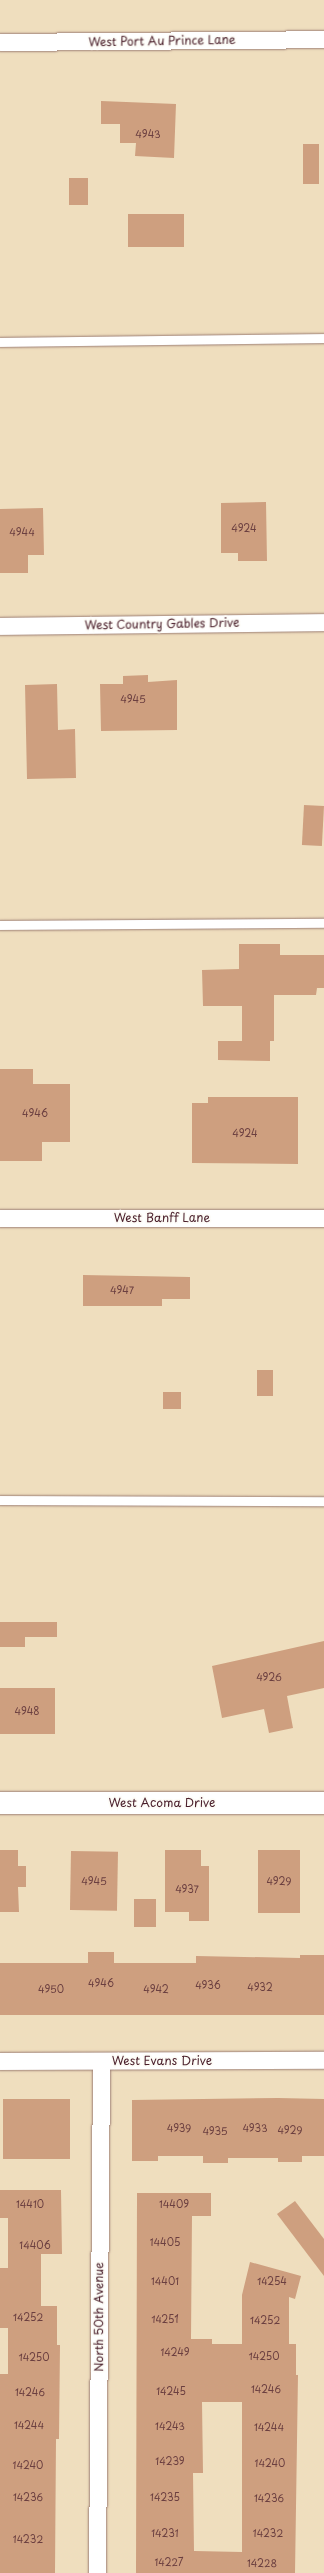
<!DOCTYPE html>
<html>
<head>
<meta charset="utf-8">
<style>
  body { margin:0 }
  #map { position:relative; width:324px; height:2573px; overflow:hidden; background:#efdebe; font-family:"Playpen Sans",sans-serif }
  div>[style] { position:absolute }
  .building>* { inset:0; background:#ce9f7f; transform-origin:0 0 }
  .roads { filter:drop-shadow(0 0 1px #9c7e74) drop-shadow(0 0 1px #9c7e74) }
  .lane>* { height:9px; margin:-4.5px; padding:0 4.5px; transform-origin:4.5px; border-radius:4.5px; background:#fff }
  .street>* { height:17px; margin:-8.5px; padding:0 8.5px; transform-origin:8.5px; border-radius:8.5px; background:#fff }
  .secondary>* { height:22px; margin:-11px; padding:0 11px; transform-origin:11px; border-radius:11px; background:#fff }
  span { translate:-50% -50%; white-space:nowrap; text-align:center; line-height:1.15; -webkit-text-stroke:3.5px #fdfcf7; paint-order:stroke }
  .number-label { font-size:10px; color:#6b3f40 }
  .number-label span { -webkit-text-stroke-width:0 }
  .street-label { font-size:12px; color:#4a1f2b }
</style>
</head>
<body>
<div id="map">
  <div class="building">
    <i style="clip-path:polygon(101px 101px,176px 104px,174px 158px,135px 156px,136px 143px,120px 143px,120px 124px,101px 124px)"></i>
    <i style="left:303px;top:144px;width:16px;height:40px"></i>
    <i style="left:69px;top:178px;width:19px;height:27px"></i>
    <i style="left:128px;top:214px;width:56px;height:33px"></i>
    <i style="clip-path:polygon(266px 502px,267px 561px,238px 561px,238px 553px,221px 553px,221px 503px)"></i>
    <i style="clip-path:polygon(43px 508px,44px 555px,28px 555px,28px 573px,0 573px,0 509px)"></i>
    <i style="clip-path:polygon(148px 675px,148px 682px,177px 680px,177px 730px,101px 731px,100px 684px,123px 684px,123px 676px)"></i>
    <i style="clip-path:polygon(57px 684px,58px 730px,75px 729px,76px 778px,27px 779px,25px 685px)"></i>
    <i style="left:304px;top:805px;width:20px;height:40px;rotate:3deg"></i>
    <i style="clip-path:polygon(239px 944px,280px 944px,280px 955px,324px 955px,324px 988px,317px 988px,316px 995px,274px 995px,274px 1041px,270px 1041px,270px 1061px,218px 1060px,218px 1041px,242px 1041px,242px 1006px,203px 1006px,202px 970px,239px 969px)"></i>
    <i style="clip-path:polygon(0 1069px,33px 1069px,33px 1084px,70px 1084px,70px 1142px,42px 1142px,42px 1161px,0 1161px)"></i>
    <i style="clip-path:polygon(208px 1097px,298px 1097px,298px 1164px,192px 1163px,192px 1103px,208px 1103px)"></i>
    <i style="clip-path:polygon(83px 1275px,190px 1277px,190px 1299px,162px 1299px,162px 1306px,83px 1306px)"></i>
    <i style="left:257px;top:1370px;width:16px;height:26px"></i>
    <i style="left:163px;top:1392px;width:18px;height:17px"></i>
    <i style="clip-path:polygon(0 1622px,57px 1622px,57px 1637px,25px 1637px,25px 1647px,0 1647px)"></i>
    <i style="clip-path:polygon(324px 1641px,324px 1688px,287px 1696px,293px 1728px,269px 1733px,264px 1709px,222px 1718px,212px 1666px)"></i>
    <i style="left:0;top:1688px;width:55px;height:46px"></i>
    <i style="clip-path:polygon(0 1850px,18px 1850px,18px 1866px,26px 1866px,26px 1887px,18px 1887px,19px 1912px,0 1912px)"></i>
    <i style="clip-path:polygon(165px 1850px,201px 1850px,201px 1866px,209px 1866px,209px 1921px,189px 1921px,189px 1912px,165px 1912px)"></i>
    <i style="left:258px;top:1850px;width:42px;height:63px"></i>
    <i style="left:71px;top:1851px;width:47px;height:59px;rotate:1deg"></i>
    <i style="left:134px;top:1899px;width:22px;height:28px"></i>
    <i style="clip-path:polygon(88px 1952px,114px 1952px,114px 1963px,196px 1963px,196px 1956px,300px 1958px,300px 1955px,324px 1955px,324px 2015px,0 2015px,0 1963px,88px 1963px)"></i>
    <i style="clip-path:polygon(278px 2098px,324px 2099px,324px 2156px,302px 2156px,302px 2162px,278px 2162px,278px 2158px,228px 2158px,228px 2163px,203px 2163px,203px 2156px,158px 2156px,158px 2161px,132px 2161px,132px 2100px)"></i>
    <i style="left:70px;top:2099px;width:60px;height:67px;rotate:90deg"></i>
    <i style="clip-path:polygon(0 2190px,61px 2190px,62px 2254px,41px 2254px,41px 2306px,57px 2306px,57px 2345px,60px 2345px,59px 2439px,56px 2439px,55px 2573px,0 2573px,0 2374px,8px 2374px,8px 2328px,0 2328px,0 2268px,8px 2268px,8px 2218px,0 2218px)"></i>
    <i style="clip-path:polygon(evenodd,137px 2193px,211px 2193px,211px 2216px,192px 2216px,191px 2339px,212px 2339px,212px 2344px,242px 2344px,242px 2295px,250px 2262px,301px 2276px,295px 2299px,289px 2297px,289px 2344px,296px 2344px,296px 2375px,298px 2375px,295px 2573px,136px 2573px,137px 2193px,202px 2402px,242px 2402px,242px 2552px,194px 2551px,193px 2473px,203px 2473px,202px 2402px)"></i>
    <i style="clip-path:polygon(295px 2201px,324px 2239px,324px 2276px,277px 2214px)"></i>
  </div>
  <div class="roads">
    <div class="lane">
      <i style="left:0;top:342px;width:324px;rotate:-0.7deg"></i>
      <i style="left:0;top:925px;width:324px;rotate:-0.4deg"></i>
      <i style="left:0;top:1500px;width:324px;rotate:0.2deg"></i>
    </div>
    <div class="street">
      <i style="left:0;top:42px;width:324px;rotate:-0.5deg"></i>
      <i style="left:0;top:626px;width:324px;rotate:-0.7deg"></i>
      <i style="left:0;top:1218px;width:324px"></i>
      <i style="left:0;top:2061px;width:324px;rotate:-0.2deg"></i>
      <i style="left:97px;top:2573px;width:512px;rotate:-89.55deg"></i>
    </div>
    <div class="secondary">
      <i style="left:0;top:1803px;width:324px"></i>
    </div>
  </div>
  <div class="number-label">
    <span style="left:148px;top:134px">4943</span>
    <span style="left:244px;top:528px">4924</span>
    <span style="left:22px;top:532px">4944</span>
    <span style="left:133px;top:699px">4945</span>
    <span style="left:35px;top:1113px">4946</span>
    <span style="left:245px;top:1133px">4924</span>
    <span style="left:122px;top:1290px">4947</span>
    <span style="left:269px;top:1677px">4926</span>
    <span style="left:27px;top:1711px">4948</span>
    <span style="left:94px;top:1881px">4945</span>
    <span style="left:279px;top:1881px">4929</span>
    <span style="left:187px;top:1889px">4937</span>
    <span style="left:101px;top:1983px">4946</span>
    <span style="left:208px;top:1985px">4936</span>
    <span style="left:260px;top:1987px">4932</span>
    <span style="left:51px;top:1989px">4950</span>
    <span style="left:156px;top:1989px">4942</span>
    <span style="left:179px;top:2128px">4939</span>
    <span style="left:255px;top:2128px">4933</span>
    <span style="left:290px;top:2130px">4929</span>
    <span style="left:215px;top:2131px">4935</span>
    <span style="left:30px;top:2204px">14410</span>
    <span style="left:174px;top:2204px">14409</span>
    <span style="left:165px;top:2242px">14405</span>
    <span style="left:35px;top:2245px">14406</span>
    <span style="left:165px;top:2281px">14401</span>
    <span style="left:272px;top:2281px">14254</span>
    <span style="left:28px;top:2317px">14252</span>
    <span style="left:165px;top:2319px">14251</span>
    <span style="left:265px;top:2320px">14252</span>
    <span style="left:175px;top:2352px">14249</span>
    <span style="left:264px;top:2356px">14250</span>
    <span style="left:34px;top:2357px">14250</span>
    <span style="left:266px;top:2389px">14246</span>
    <span style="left:171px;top:2391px">14245</span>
    <span style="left:30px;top:2392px">14246</span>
    <span style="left:29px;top:2425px">14244</span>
    <span style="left:170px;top:2426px">14243</span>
    <span style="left:269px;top:2427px">14244</span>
    <span style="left:170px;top:2461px">14239</span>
    <span style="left:270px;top:2463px">14240</span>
    <span style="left:28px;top:2465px">14240</span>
    <span style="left:28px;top:2497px">14236</span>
    <span style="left:165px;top:2497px">14235</span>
    <span style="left:269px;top:2498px">14236</span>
    <span style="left:165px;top:2533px">14231</span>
    <span style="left:268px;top:2533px">14232</span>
    <span style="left:28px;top:2539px">14232</span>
    <span style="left:169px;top:2562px">14227</span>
    <span style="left:262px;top:2563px">14228</span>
  </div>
  <div class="street-label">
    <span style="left:162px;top:41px;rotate:-1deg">West Port Au Prince Lane</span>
    <span style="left:162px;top:624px;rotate:-1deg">West Country Gables Drive</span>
    <span style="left:162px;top:1218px">West Banff Lane</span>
    <span style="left:162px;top:1803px">West Acoma Drive</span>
    <span style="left:162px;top:2061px">West Evans Drive</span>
    <span style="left:99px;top:2317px;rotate:-90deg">North 50th Avenue</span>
  </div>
</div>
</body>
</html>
